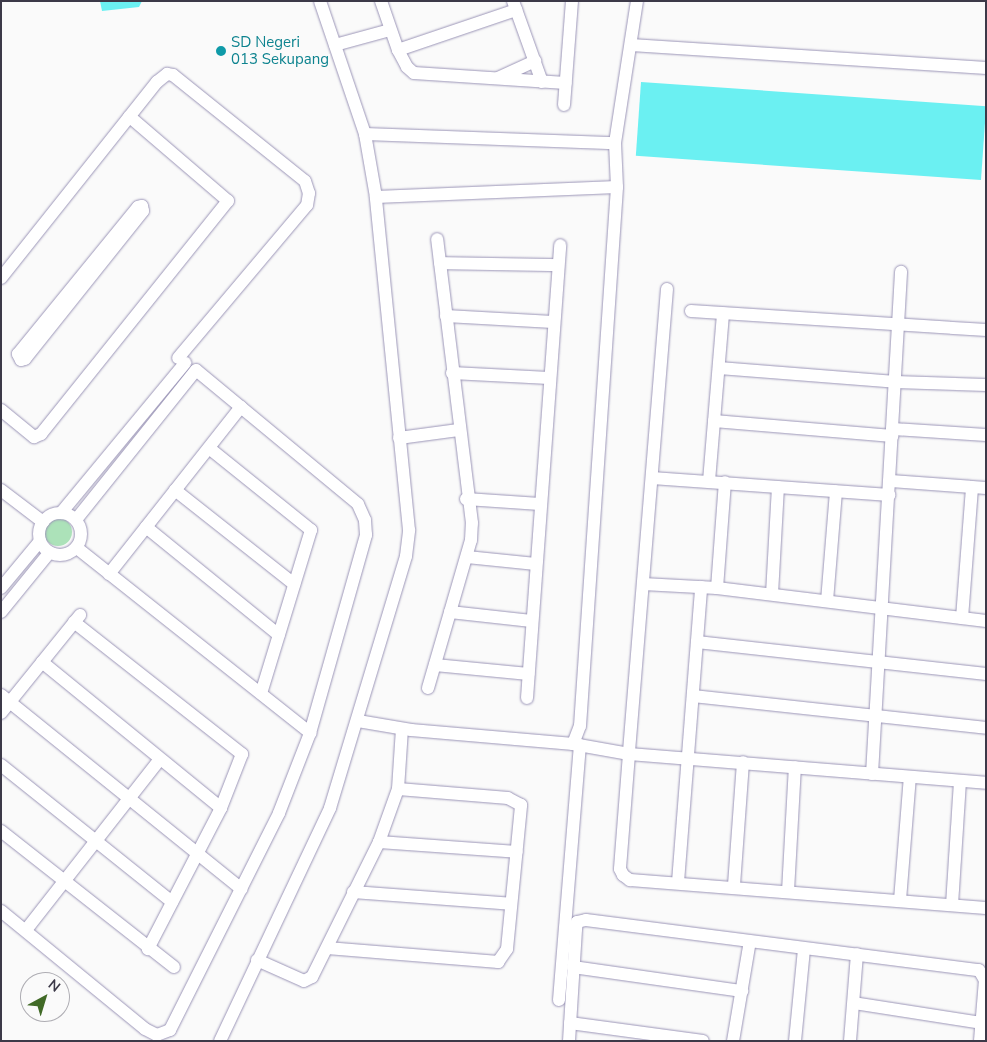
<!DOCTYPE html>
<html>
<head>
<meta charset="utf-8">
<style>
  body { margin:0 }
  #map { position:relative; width:987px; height:1042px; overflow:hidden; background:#fafafa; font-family:"Nunito Sans",sans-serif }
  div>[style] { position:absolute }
  .green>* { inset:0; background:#ace2b9 }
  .round { border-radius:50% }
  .water>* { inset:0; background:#6bf0f2; transform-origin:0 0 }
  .roads { filter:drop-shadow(0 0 1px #9b95b7) drop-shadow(0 0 1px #9b95b7) }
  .minor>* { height:12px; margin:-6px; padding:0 6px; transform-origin:6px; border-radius:6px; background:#fff }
  .minor>.ring { margin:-6px; padding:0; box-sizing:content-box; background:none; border:12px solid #fff; border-radius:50% }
  .dots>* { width:14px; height:14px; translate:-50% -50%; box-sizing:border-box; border:2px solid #fafafa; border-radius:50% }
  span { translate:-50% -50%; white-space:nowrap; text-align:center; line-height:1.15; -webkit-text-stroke:4px #fafafa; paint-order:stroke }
  .culture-label { font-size:15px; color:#0d838f }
  .left { translate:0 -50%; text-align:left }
  .frame { position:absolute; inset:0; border:2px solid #3c3948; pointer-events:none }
  .north { position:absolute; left:20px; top:972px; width:50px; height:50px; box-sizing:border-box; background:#fafafa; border:1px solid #aeadb3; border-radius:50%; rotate:39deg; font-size:14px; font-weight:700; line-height:20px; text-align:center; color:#3c3948 }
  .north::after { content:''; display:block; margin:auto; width:18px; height:22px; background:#416a27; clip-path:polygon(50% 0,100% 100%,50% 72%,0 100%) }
</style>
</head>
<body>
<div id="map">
  <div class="green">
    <i class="round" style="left:44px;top:518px;width:28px;height:28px"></i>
  </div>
  <div class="water">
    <i style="clip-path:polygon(100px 1px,142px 1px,139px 7px,102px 11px)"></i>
    <i style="left:641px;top:82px;width:346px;height:74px;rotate:4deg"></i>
  </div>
  <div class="roads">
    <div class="minor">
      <i style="left:381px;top:1px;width:52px;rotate:70.9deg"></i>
      <i style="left:398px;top:50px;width:19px;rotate:62deg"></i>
      <i style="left:407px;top:67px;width:9px;rotate:41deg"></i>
      <i style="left:414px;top:73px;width:152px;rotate:3.8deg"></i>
      <i style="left:513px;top:1px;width:86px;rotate:70.3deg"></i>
      <i style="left:335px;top:45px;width:57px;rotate:-15.3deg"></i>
      <i style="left:631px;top:45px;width:356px;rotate:3.7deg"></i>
      <i style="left:398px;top:50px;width:125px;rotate:-18.7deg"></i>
      <i style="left:498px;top:78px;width:41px;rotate:-24.7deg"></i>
      <i style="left:564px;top:105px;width:104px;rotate:-85.6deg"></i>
      <i style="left:365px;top:134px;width:250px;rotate:2.1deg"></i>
      <i style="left:376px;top:197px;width:241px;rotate:-2.4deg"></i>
      <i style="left:142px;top:206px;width:5px;rotate:79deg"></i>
      <i style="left:143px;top:211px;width:189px;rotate:128.6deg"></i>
      <i style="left:25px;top:359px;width:4px;rotate:166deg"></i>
      <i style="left:21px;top:360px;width:7px;rotate:-117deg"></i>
      <i style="left:18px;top:354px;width:190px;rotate:-50.8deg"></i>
      <i style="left:138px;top:207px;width:4px;rotate:-14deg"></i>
      <i style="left:440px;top:263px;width:118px;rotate:1deg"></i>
      <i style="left:1px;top:278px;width:251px;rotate:-51.5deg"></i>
      <i style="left:157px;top:82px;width:13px;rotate:-39deg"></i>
      <i style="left:167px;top:74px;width:6px;rotate:9deg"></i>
      <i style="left:173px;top:75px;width:169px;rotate:38.8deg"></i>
      <i style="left:305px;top:181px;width:13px;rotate:72deg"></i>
      <i style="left:309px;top:193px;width:12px;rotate:99deg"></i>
      <i style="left:307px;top:205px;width:200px;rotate:130.1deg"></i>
      <i style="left:667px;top:289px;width:467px;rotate:94.7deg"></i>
      <i style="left:629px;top:754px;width:115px;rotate:94.5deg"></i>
      <i style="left:620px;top:869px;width:7px;rotate:63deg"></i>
      <i style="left:623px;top:875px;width:9px;rotate:36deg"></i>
      <i style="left:630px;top:880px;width:357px;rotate:4.5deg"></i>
      <i style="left:691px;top:311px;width:296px;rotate:3.7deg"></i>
      <i style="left:446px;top:316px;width:107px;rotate:3.2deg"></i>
      <i style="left:719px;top:368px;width:177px;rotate:4.5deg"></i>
      <i style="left:895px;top:382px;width:91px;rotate:1.9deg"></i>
      <i style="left:452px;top:373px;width:97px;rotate:3deg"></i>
      <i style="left:1px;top:410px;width:43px;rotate:39.3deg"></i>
      <i style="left:34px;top:437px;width:8px;rotate:-23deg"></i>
      <i style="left:41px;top:434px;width:299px;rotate:-51.3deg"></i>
      <i style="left:228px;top:201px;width:130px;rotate:-139.4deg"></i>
      <i style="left:714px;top:421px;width:179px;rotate:4.8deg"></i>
      <i style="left:893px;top:429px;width:93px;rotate:3.7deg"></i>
      <i style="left:399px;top:438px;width:60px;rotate:-7.7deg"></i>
      <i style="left:209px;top:448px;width:131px;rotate:38.8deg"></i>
      <i style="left:311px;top:530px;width:171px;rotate:107deg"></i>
      <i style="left:652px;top:478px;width:238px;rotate:4.1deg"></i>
      <i style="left:709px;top:481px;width:168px;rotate:-85.2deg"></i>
      <i style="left:891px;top:481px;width:95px;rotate:4.2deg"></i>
      <i style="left:1px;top:490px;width:53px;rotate:37.3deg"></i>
      <i style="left:175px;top:490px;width:152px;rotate:38.3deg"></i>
      <i style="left:466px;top:499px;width:74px;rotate:3.9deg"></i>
      <i class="ring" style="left:39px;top:513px;width:30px;height:30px"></i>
      <i style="left:61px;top:513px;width:195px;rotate:-50.4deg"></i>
      <i style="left:146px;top:527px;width:171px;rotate:39.1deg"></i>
      <i style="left:77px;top:548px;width:298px;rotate:38.4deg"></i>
      <i style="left:467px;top:557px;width:69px;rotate:5.8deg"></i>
      <i style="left:109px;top:574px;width:213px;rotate:-51.7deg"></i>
      <i style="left:643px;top:584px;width:74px;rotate:3.1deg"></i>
      <i style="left:717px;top:588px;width:271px;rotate:7deg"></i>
      <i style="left:1px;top:588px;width:61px;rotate:-50.3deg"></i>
      <i style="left:717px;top:588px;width:106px;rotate:-85.7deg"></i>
      <i style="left:772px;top:594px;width:107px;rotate:-86.8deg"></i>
      <i style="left:827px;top:601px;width:110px;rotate:-85.3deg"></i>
      <i style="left:1px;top:612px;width:77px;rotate:-50.8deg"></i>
      <i style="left:450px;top:612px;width:82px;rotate:6.3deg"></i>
      <i style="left:962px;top:618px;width:131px;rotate:-85.6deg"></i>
      <i style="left:74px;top:622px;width:214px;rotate:38.2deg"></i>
      <i style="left:242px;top:754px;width:58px;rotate:111.3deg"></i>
      <i style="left:221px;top:808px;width:159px;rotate:117.4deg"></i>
      <i style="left:697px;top:642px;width:291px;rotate:6.3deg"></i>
      <i style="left:42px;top:662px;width:231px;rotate:39.2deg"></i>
      <i style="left:435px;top:665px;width:94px;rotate:5.5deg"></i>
      <i style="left:428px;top:688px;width:154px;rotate:-73.8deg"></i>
      <i style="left:471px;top:540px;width:17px;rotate:-87deg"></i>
      <i style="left:472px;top:523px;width:286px;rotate:-97deg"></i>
      <i style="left:1px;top:695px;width:309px;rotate:38.9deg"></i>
      <i style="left:693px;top:696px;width:295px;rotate:6.2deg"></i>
      <i style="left:527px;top:698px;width:454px;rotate:-85.8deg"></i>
      <i style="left:1px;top:713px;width:126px;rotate:-51.1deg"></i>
      <i style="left:358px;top:721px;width:54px;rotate:9.6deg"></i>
      <i style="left:411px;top:730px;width:163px;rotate:4.9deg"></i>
      <i style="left:573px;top:744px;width:19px;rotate:-69deg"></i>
      <i style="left:580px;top:726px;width:540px;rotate:-86.07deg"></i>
      <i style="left:617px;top:187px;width:44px;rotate:-92.6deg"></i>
      <i style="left:615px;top:143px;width:144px;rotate:-81.2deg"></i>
      <i style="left:573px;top:744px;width:57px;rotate:10.1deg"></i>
      <i style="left:629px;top:754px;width:358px;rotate:4.6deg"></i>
      <i style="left:1px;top:765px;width:219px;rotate:38.7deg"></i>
      <i style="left:872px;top:774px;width:503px;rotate:-86.69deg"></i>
      <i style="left:1px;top:831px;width:220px;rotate:38.2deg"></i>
      <i style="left:379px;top:842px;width:138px;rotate:4.1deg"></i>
      <i style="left:678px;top:882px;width:296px;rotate:-85.5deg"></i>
      <i style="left:734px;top:885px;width:123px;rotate:-85.8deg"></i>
      <i style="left:788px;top:891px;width:124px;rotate:-86.8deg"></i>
      <i style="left:353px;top:892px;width:158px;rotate:4.3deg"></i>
      <i style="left:900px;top:900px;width:123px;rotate:-85.4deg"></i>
      <i style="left:952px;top:905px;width:124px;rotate:-86.3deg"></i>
      <i style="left:1px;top:911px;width:186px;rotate:39.3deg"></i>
      <i style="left:145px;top:1029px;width:13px;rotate:27deg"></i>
      <i style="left:157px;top:1035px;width:14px;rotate:-21deg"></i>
      <i style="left:170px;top:1030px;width:243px;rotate:-63.3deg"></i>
      <i style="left:279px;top:813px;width:86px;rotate:-68.8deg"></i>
      <i style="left:310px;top:733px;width:206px;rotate:-74.2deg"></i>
      <i style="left:366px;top:535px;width:15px;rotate:-94deg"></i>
      <i style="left:365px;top:520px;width:17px;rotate:-114deg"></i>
      <i style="left:358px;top:504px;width:210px;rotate:-140.4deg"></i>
      <i style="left:196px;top:370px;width:192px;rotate:128.7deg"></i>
      <i style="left:26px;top:930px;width:217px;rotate:-51.9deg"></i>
      <i style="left:327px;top:948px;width:172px;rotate:4.7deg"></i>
      <i style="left:498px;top:962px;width:16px;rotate:-55deg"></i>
      <i style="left:507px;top:949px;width:145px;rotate:-84.4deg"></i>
      <i style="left:521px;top:805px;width:15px;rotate:-152deg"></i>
      <i style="left:508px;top:798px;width:110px;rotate:-175.3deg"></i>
      <i style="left:257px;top:960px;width:51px;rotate:24.1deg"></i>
      <i style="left:304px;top:981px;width:9px;rotate:-27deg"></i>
      <i style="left:312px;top:977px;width:151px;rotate:-63.6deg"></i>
      <i style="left:379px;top:842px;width:56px;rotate:-70.3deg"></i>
      <i style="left:398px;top:789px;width:60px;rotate:-86.2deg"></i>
      <i style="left:573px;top:967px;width:171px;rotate:8.1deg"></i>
      <i style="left:559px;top:1000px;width:256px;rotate:-85.3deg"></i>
      <i style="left:854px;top:1003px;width:129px;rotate:8.9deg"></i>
      <i style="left:570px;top:1023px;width:134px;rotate:7.7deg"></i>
      <i style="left:220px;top:1041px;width:258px;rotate:-64.7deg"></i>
      <i style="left:330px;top:808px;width:263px;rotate:-73.2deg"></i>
      <i style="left:406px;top:556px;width:26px;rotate:-83deg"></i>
      <i style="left:409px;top:530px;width:335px;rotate:-95.7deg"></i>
      <i style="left:376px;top:197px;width:64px;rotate:-99.9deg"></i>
      <i style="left:365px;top:134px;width:140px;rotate:-108.7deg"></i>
      <i style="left:569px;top:1041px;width:112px;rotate:-86.4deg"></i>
      <i style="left:576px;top:929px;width:7px;rotate:-82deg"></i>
      <i style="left:577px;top:922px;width:9px;rotate:-13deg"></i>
      <i style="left:586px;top:920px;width:396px;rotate:7.3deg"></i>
      <i style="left:979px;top:970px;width:12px;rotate:59deg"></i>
      <i style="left:985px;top:980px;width:61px;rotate:94.7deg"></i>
      <i style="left:733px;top:1041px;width:101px;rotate:-80.4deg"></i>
      <i style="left:795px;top:1041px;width:92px;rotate:-84.4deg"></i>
      <i style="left:850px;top:1041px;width:87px;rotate:-85.4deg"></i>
    </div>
  </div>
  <div class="dots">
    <i style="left:221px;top:51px;background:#0f9aa8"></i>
  </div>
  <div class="culture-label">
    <span class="left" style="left:231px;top:51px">SD Negeri<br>013 Sekupang</span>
  </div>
  <div class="frame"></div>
  <div class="north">N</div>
</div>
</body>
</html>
